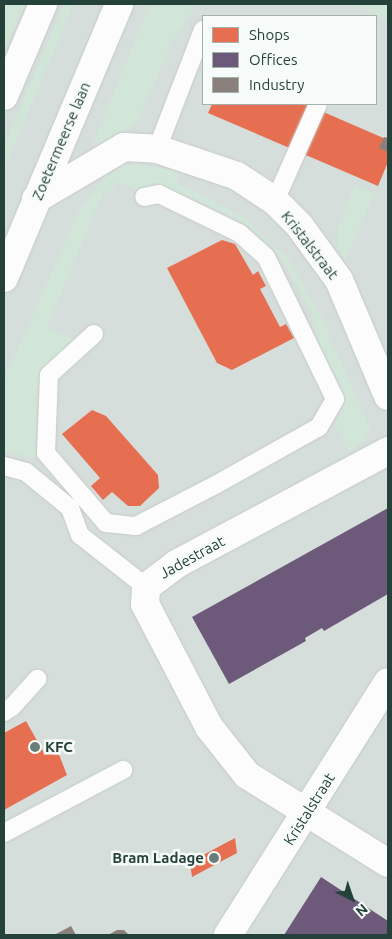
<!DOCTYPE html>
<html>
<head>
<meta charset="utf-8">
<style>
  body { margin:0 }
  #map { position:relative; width:392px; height:939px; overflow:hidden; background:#e8edeb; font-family:Ubuntu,sans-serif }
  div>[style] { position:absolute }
  .built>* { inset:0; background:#d6dedb }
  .green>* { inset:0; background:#d1e6d8 }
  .shops>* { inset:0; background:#e76f51 }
  .offices>* { inset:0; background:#6d597a }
  .industry>* { inset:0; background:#8a817c }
  .roads { filter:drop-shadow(0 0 1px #c5cac8) drop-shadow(0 0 1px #c5cac8) }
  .lane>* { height:18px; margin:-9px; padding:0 9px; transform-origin:9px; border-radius:9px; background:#fcfcfc }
  .street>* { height:28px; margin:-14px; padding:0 14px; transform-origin:14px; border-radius:14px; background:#fcfcfc }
  .secondary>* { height:28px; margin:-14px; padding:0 14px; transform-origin:14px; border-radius:14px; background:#fcfcfc }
  .dots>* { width:14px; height:14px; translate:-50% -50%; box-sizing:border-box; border:2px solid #f7fbf9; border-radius:50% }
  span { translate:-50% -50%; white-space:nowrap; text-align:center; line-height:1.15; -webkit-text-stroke:5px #f7fbf9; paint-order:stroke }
  .street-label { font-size:15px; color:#24423a }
  .poi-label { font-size:15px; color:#24423a; font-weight:700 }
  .left { translate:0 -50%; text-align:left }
  .right { translate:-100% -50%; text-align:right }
  .frame { position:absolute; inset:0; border:5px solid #24423a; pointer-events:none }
  .legend { position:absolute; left:202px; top:15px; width:175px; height:90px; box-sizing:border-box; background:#f7fbf9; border:1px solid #a3b1ad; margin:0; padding:6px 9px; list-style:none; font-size:15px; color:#24423a }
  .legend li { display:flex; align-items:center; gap:10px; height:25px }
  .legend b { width:25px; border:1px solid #a3b1ad }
  .north { position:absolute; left:327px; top:874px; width:50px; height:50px; -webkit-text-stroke:4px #f7fbf9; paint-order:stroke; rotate:139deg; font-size:14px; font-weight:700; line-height:20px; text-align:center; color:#24423a }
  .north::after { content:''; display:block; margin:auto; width:18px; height:22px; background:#24423a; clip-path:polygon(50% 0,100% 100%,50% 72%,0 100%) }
</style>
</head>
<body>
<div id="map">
  <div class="built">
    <i style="clip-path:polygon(evenodd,4px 4px,388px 4px,388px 935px,4px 935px,4px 4px,203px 16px,376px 16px,376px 104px,203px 104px,203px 16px)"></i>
  </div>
  <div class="green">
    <i style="clip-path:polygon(4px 4px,25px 4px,4px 51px)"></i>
    <i style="clip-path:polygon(64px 4px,74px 4px,4px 169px,4px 145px)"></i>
    <i style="clip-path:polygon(150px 4px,197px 4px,173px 40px,139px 119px,111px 140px,93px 144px)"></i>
    <i style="clip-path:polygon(352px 4px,388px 4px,388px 24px,379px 16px)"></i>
    <i style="clip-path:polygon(139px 164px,180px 172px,176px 182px,244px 217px,289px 260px,321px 316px,370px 429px,363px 441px,349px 452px,335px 425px,344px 406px,342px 390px,317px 341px,316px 322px,285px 264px,272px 247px,242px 221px,164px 186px,153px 182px,140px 191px,116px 182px,111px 193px,104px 190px,47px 327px,74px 340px,48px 363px,37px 385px,35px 446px,39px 456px,36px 458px,4px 451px,4px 380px,79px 211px,104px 178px,122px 165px)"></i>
    <i style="clip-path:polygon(355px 184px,374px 194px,345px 261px,337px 245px,337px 231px)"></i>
  </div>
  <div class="shops">
    <i style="clip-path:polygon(212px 104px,305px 104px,388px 140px,388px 162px,378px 186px,208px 113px)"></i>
    <i style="clip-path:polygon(222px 240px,235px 244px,253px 275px,258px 271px,266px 286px,260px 289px,280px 327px,286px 324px,294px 338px,232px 370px,217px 363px,167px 268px)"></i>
    <i style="clip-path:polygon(92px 410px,106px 416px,158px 475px,159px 488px,140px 506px,128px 506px,112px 492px,103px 500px,91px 486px,100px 478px,62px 434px)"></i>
    <i style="clip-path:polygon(26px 721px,44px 753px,56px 747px,67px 775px,4px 810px,4px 733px)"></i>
    <i style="clip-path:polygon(235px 838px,237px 853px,192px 877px,190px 862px)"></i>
  </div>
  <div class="offices">
    <i style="clip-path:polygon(388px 508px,388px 594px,324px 631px,322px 628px,305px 638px,306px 641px,229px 684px,192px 617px)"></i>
    <i style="clip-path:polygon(321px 877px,388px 921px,388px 935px,284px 935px)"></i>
  </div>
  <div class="industry">
    <i style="clip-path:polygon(384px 137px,388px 138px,388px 152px,379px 148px)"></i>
    <i style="clip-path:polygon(71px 926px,76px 935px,54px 935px)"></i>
    <i style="clip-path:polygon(117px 930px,124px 930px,129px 935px,108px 935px)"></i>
  </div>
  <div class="roads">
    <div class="lane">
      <i style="left:157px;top:149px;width:128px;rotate:-68.9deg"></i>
      <i style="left:275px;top:201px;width:106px;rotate:-66.1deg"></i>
      <i style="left:94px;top:334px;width:61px;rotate:137.7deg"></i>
      <i style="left:49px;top:375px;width:78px;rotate:92.2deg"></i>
      <i style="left:46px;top:453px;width:92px;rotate:49.4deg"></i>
      <i style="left:106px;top:523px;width:30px;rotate:6deg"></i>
      <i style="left:136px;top:526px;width:91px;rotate:-27.4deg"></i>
      <i style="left:217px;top:484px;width:117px;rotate:-29.2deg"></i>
      <i style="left:319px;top:427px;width:32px;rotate:-60deg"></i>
      <i style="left:335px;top:399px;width:158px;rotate:-115.9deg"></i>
      <i style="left:266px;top:257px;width:36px;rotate:-138deg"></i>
      <i style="left:239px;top:233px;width:89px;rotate:-154deg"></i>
      <i style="left:159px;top:194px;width:15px;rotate:169deg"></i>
      <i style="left:4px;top:466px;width:23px;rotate:15deg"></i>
      <i style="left:26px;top:472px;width:57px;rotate:39.3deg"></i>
      <i style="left:70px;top:508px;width:29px;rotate:70deg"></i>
      <i style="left:80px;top:535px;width:84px;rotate:38.2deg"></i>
      <i style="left:4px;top:712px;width:9px;rotate:-32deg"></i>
      <i style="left:12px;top:707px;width:38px;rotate:-48deg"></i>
      <i style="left:4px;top:833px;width:135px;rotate:-27.9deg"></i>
    </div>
    <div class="street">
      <i style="left:36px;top:199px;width:102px;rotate:-30.6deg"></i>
      <i style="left:124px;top:147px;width:33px;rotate:3deg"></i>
      <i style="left:157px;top:149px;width:84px;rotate:18.6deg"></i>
      <i style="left:237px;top:176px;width:45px;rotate:33.3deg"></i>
      <i style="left:275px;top:201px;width:34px;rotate:45deg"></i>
      <i style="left:299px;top:225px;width:68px;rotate:54deg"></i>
      <i style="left:339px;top:280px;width:126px;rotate:67.1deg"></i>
      <i style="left:388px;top:451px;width:238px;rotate:151.9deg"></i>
      <i style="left:178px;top:563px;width:40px;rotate:143deg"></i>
      <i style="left:146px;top:587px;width:17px;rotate:93deg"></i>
      <i style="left:145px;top:604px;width:139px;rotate:62.5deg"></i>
      <i style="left:209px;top:727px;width:61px;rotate:51.6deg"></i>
      <i style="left:247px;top:775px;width:166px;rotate:32deg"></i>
      <i style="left:228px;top:935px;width:299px;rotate:-57.7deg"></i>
    </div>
    <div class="secondary">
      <i style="left:4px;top:96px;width:100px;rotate:-67deg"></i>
      <i style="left:4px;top:278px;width:297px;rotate:-67.2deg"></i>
    </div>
  </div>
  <div class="dots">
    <i style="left:35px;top:747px;background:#697e78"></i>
    <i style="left:214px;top:858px;background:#697e78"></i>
  </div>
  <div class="street-label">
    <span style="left:61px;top:141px;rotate:-67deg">Zoetermeerse laan</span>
    <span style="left:310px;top:245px;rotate:52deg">Kristalstraat</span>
    <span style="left:192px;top:557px;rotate:-29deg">Jadestraat</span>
    <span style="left:309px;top:809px;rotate:-58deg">Kristalstraat</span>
  </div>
  <div class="poi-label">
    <span class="left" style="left:45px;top:747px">KFC</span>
    <span class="right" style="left:204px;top:858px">Bram Ladage</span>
  </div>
  <div class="frame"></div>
  <ul class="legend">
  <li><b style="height:14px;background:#e76f51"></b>Shops</li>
  <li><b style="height:14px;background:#6d597a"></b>Offices</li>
  <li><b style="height:14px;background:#8a817c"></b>Industry</li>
  </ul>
  <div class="north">N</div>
</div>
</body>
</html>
